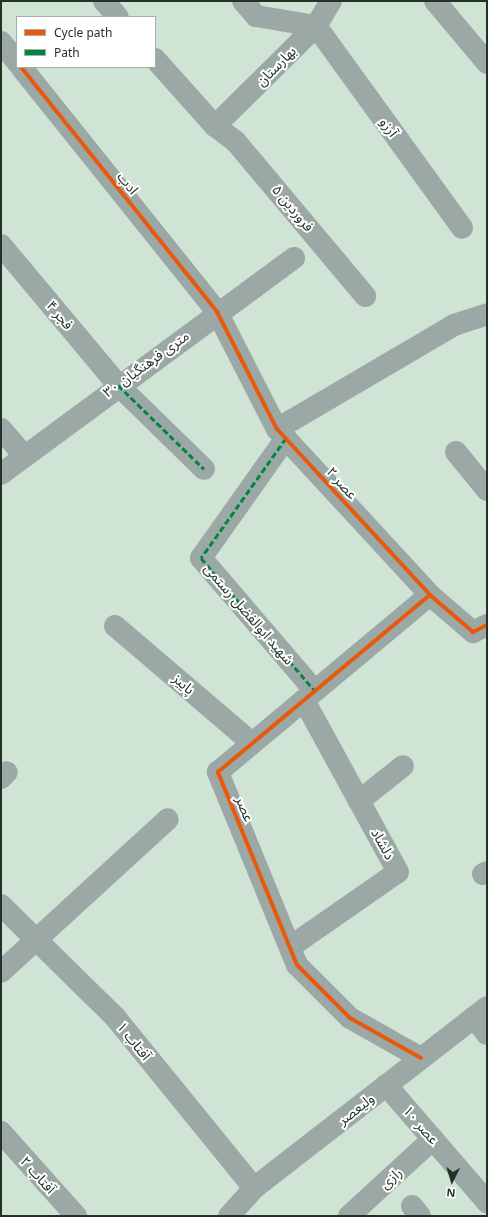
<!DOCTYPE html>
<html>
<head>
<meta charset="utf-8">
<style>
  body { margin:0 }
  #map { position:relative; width:488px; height:1217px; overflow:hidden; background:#cfe4d4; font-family:"Noto Sans","Noto Sans Arabic",sans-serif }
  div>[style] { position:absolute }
  .minor>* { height:22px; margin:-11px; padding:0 11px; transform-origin:11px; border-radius:11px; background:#9ba8a6 }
  .quiet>* { height:3px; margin-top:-1.5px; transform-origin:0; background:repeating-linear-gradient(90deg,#00873e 0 6px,transparent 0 9px) }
  .cycleway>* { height:4px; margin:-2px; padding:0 2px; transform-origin:2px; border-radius:2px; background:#e8590c }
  span { translate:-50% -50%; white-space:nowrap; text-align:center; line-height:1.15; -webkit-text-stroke:4px #fff; paint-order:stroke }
  .street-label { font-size:14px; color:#233227 }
  .frame { position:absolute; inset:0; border:2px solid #233227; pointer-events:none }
  .legend { position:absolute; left:16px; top:16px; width:140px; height:52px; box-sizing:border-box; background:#fff; border:1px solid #a7ada9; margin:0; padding:5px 7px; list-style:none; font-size:12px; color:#233227 }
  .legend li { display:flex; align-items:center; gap:8px; height:20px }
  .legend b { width:20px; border:1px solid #a7ada9 }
  .north { position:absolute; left:432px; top:1161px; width:40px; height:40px; -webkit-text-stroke:3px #fff; paint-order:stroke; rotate:185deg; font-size:11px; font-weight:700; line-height:16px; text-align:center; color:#233227 }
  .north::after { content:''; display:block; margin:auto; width:14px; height:18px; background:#233227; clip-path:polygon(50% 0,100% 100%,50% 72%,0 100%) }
</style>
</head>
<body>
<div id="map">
  <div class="minor">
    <i style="left:104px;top:1px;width:21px;rotate:49deg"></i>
    <i style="left:243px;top:1px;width:20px;rotate:49deg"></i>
    <i style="left:256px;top:16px;width:61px;rotate:9.5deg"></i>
    <i style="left:316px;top:26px;width:249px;rotate:54.1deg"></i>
    <i style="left:435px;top:1px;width:81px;rotate:50deg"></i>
    <i style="left:1px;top:42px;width:26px;rotate:51deg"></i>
    <i style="left:155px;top:59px;width:90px;rotate:48.2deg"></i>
    <i style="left:215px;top:126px;width:26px;rotate:37deg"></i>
    <i style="left:236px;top:142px;width:201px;rotate:50deg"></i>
    <i style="left:21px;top:67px;width:314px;rotate:51.3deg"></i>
    <i style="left:217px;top:312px;width:131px;rotate:62.9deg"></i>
    <i style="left:277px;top:429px;width:226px;rotate:47.3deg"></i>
    <i style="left:430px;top:595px;width:57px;rotate:40.7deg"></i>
    <i style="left:473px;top:632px;width:16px;rotate:-27deg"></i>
    <i style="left:215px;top:126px;width:142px;rotate:-44.7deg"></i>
    <i style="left:316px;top:26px;width:29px;rotate:-59deg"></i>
    <i style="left:1px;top:245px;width:182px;rotate:50.1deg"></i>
    <i style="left:118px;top:385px;width:120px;rotate:44.3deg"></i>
    <i style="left:1px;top:429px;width:35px;rotate:49deg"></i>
    <i style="left:277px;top:429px;width:205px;rotate:-30.4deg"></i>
    <i style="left:454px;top:325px;width:35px;rotate:-18deg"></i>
    <i style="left:286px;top:438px;width:147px;rotate:125.3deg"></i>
    <i style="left:201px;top:558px;width:175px;rotate:49.4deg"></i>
    <i style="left:456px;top:452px;width:49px;rotate:50.8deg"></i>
    <i style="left:1px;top:474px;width:364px;rotate:-36.4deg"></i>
    <i style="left:115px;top:626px;width:180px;rotate:40.5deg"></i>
    <i style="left:1px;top:778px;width:8px;rotate:-45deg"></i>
    <i style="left:359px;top:801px;width:56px;rotate:-38.5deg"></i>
    <i style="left:483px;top:874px;width:4px;rotate:-27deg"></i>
    <i style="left:1px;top:905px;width:160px;rotate:44.5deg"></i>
    <i style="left:115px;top:1017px;width:220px;rotate:50.9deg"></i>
    <i style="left:290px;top:947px;width:131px;rotate:-34.8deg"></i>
    <i style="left:398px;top:872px;width:196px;rotate:-118.7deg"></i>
    <i style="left:1px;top:972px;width:226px;rotate:-42.5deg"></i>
    <i style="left:474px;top:1017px;width:21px;rotate:53deg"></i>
    <i style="left:421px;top:1058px;width:81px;rotate:-150.6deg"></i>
    <i style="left:350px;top:1018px;width:75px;rotate:-135deg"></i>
    <i style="left:297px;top:965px;width:209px;rotate:-112.3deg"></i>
    <i style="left:218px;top:772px;width:276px;rotate:-39.9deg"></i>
    <i style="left:386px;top:1085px;width:155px;rotate:49.2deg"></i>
    <i style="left:1px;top:1132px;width:113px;rotate:48.2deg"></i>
    <i style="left:412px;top:1206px;width:13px;rotate:51deg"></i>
    <i style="left:229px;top:1216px;width:38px;rotate:-48deg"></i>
    <i style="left:254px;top:1188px;width:295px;rotate:-37.8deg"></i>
    <i style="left:349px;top:1216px;width:114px;rotate:-42.5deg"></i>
  </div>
  <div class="quiet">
    <i style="left:118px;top:385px;width:120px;rotate:44.3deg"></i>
    <i style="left:286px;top:438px;width:147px;rotate:125.3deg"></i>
    <i style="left:201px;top:558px;width:175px;rotate:49.4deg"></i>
  </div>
  <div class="cycleway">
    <i style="left:21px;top:67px;width:314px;rotate:51.3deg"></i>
    <i style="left:217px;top:312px;width:131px;rotate:62.9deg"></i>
    <i style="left:277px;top:429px;width:226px;rotate:47.3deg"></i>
    <i style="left:430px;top:595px;width:57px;rotate:40.7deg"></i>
    <i style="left:473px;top:632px;width:16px;rotate:-27deg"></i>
    <i style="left:421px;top:1058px;width:81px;rotate:-150.6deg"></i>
    <i style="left:350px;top:1018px;width:75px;rotate:-135deg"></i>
    <i style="left:297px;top:965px;width:209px;rotate:-112.3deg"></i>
    <i style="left:218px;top:772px;width:276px;rotate:-39.9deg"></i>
  </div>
  <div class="street-label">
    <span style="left:276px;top:66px;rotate:-45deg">بهارستان</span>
    <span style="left:389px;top:127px;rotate:54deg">آرزو</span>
    <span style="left:128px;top:183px;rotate:51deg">ادب</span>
    <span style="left:293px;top:208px;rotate:50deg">فروردین ۵</span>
    <span style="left:60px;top:315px;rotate:50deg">فجر ۴</span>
    <span style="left:146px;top:364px;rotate:-36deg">۳۰ متری فرهنگیان</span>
    <span style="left:342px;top:483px;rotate:48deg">عصر ۲</span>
    <span style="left:249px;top:614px;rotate:49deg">شهید ابوالفضل رستمی</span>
    <span style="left:184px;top:684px;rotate:41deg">پاییز</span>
    <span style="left:245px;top:809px;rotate:68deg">عصر</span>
    <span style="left:383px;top:844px;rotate:61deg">دلشاد</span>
    <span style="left:134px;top:1041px;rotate:51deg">آفتاب ۱</span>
    <span style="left:356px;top:1109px;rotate:-38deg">ولیعصر</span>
    <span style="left:421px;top:1125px;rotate:49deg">عصر ۱۰</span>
    <span style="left:38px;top:1175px;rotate:48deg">آفتاب ۲</span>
    <span style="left:391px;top:1178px;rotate:-42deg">رازی</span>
  </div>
  <div class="frame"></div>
  <ul class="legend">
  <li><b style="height:5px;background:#e8590c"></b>Cycle path</li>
  <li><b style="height:5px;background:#00873e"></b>Path</li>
  </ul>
  <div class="north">N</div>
</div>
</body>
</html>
